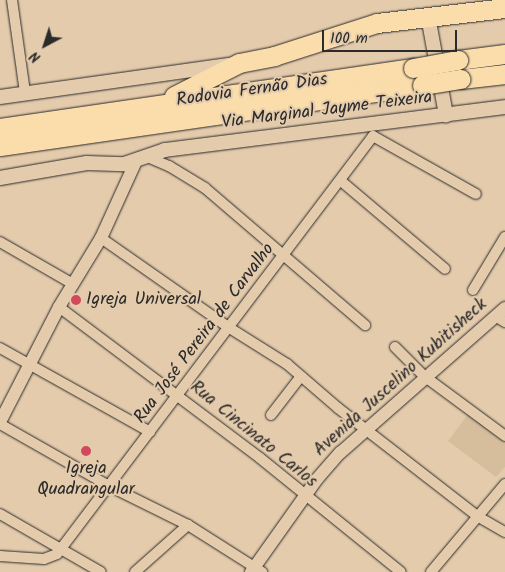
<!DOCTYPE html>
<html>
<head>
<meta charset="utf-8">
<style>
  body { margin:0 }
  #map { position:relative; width:505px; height:572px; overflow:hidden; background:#e4cbac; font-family:Kalam,sans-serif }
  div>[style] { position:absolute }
  .built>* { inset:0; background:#d6be9c }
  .roads { filter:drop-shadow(0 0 1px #2b2b2b) drop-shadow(0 0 1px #2b2b2b) }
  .minor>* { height:10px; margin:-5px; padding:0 5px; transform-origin:5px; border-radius:5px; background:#e4cbac }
  .tertiary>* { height:12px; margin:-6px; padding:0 6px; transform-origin:6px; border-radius:6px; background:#e4cbac }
  .secondary>* { height:14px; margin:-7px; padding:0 7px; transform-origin:7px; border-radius:7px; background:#e4cbac }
  .motorway>* { height:19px; margin:-9.5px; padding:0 9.5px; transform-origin:9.5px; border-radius:9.5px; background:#faddab }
  .bridges { filter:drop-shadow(0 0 1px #2b2b2b) drop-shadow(0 0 1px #2b2b2b) }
  .motorway-bridge>* { height:19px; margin:-9.5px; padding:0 9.5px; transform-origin:9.5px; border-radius:9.5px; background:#faddab }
  .dots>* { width:14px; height:14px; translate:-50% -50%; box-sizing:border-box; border:2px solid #e4cbac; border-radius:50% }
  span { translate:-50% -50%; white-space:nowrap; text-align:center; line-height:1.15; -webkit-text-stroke:4px #e4cbac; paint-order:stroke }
  .street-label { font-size:18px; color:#2b2b2b }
  .poi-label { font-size:18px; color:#2b2b2b }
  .left { translate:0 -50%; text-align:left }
  .north { position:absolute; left:20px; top:20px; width:50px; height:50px; -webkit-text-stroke:4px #e4cbac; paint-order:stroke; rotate:220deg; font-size:14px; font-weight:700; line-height:20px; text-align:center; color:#2b2b2b }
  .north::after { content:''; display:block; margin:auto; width:18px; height:22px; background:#2b2b2b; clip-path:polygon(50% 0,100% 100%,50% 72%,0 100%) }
  .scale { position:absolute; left:322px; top:30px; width:135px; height:22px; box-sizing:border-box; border:2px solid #2b2b2b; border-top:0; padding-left:6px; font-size:15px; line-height:18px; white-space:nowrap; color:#2b2b2b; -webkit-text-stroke:4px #e4cbac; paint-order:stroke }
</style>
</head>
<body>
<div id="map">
  <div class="built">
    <i style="clip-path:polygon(469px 413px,505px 440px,505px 467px,496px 477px,448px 441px)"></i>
  </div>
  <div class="roads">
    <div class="minor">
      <i style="left:12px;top:0;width:94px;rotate:82deg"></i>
      <i style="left:145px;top:156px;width:26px;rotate:23deg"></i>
      <i style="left:169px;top:166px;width:42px;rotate:31.4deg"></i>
      <i style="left:205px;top:188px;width:211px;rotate:40.6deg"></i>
      <i style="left:341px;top:181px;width:136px;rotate:40.2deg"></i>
      <i style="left:101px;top:238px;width:155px;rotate:35deg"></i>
      <i style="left:228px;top:327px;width:70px;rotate:32.1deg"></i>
      <i style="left:287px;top:364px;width:67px;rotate:40.8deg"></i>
      <i style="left:338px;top:408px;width:176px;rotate:37.8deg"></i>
      <i style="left:477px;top:516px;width:32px;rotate:30deg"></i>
      <i style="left:0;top:242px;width:84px;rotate:29.9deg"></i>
      <i style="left:473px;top:290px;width:62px;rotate:-58.9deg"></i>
      <i style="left:59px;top:307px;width:251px;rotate:36.9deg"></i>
      <i style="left:260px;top:458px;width:181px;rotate:39deg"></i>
      <i style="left:495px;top:316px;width:12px;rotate:31deg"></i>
      <i style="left:395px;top:347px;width:41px;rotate:45deg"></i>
      <i style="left:424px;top:376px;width:101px;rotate:36.5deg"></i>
      <i style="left:0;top:348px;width:172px;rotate:29.2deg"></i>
      <i style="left:271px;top:415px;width:49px;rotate:-52.4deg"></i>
      <i style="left:0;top:424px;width:125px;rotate:29.6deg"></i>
      <i style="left:109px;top:486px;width:88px;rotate:26.3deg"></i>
      <i style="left:188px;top:525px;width:88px;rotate:32.4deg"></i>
      <i style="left:0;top:514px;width:116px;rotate:29.9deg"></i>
      <i style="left:0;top:556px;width:44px;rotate:3.9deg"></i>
      <i style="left:44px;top:559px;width:14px;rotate:-21deg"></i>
      <i style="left:57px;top:554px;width:524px;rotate:-52.91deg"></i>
      <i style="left:373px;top:136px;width:118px;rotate:29.4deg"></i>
      <i style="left:135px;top:572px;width:71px;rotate:-41.6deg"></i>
      <i style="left:431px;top:572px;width:115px;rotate:-49.9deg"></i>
    </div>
    <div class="tertiary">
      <i style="left:0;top:422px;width:129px;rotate:-62.8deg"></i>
      <i style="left:59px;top:307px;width:81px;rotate:-58.7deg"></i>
      <i style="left:101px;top:238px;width:87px;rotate:-65.5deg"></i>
      <i style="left:251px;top:572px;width:114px;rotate:-54.6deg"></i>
      <i style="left:317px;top:479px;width:35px;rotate:-49deg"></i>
      <i style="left:340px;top:453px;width:220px;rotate:-41.3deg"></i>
    </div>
    <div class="secondary">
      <i style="left:428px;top:16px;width:101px;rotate:79.7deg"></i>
      <i style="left:0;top:97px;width:231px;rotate:-8deg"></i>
      <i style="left:0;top:178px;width:88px;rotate:-9.8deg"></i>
      <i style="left:87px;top:163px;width:37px;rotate:2deg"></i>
      <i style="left:124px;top:164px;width:43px;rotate:-18.9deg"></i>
      <i style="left:165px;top:150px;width:343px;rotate:-7.2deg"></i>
    </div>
    <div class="motorway">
      <i style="left:458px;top:60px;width:47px;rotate:-7.3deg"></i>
      <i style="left:461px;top:79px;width:44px;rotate:-6.5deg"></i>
      <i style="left:174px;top:96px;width:73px;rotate:-26.9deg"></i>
      <i style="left:239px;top:63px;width:36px;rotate:-11deg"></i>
      <i style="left:274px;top:56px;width:108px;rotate:-17.8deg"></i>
      <i style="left:377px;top:23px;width:129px;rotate:-6.7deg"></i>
      <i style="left:0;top:128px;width:417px;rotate:-8.3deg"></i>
      <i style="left:0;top:146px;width:426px;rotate:-8.2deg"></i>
    </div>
  </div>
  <div class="bridges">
    <div class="motorway-bridge">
      <i style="left:413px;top:68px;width:46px;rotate:-10.1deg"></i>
      <i style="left:422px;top:85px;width:39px;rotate:-9deg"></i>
    </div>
  </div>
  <div class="dots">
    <i style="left:76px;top:300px;background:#d1495b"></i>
    <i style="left:86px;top:451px;background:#d1495b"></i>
  </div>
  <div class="street-label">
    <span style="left:252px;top:91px;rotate:-8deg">Rodovia Fernão Dias</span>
    <span style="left:327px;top:111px;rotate:-7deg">Via Marginal Jayme Teixeira</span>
    <span style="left:205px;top:334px;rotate:-53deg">Rua José Pereira de Carvalho</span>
    <span style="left:401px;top:378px;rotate:-42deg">Avenida Juscelino Kubitisheck</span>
    <span style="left:253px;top:435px;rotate:39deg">Rua Cincinato Carlos</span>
  </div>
  <div class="poi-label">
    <span class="left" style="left:86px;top:300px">Igreja Universal</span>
    <span style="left:86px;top:480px">Igreja<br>Quadrangular</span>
  </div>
  <div class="north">N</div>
  <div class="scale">100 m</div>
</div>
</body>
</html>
